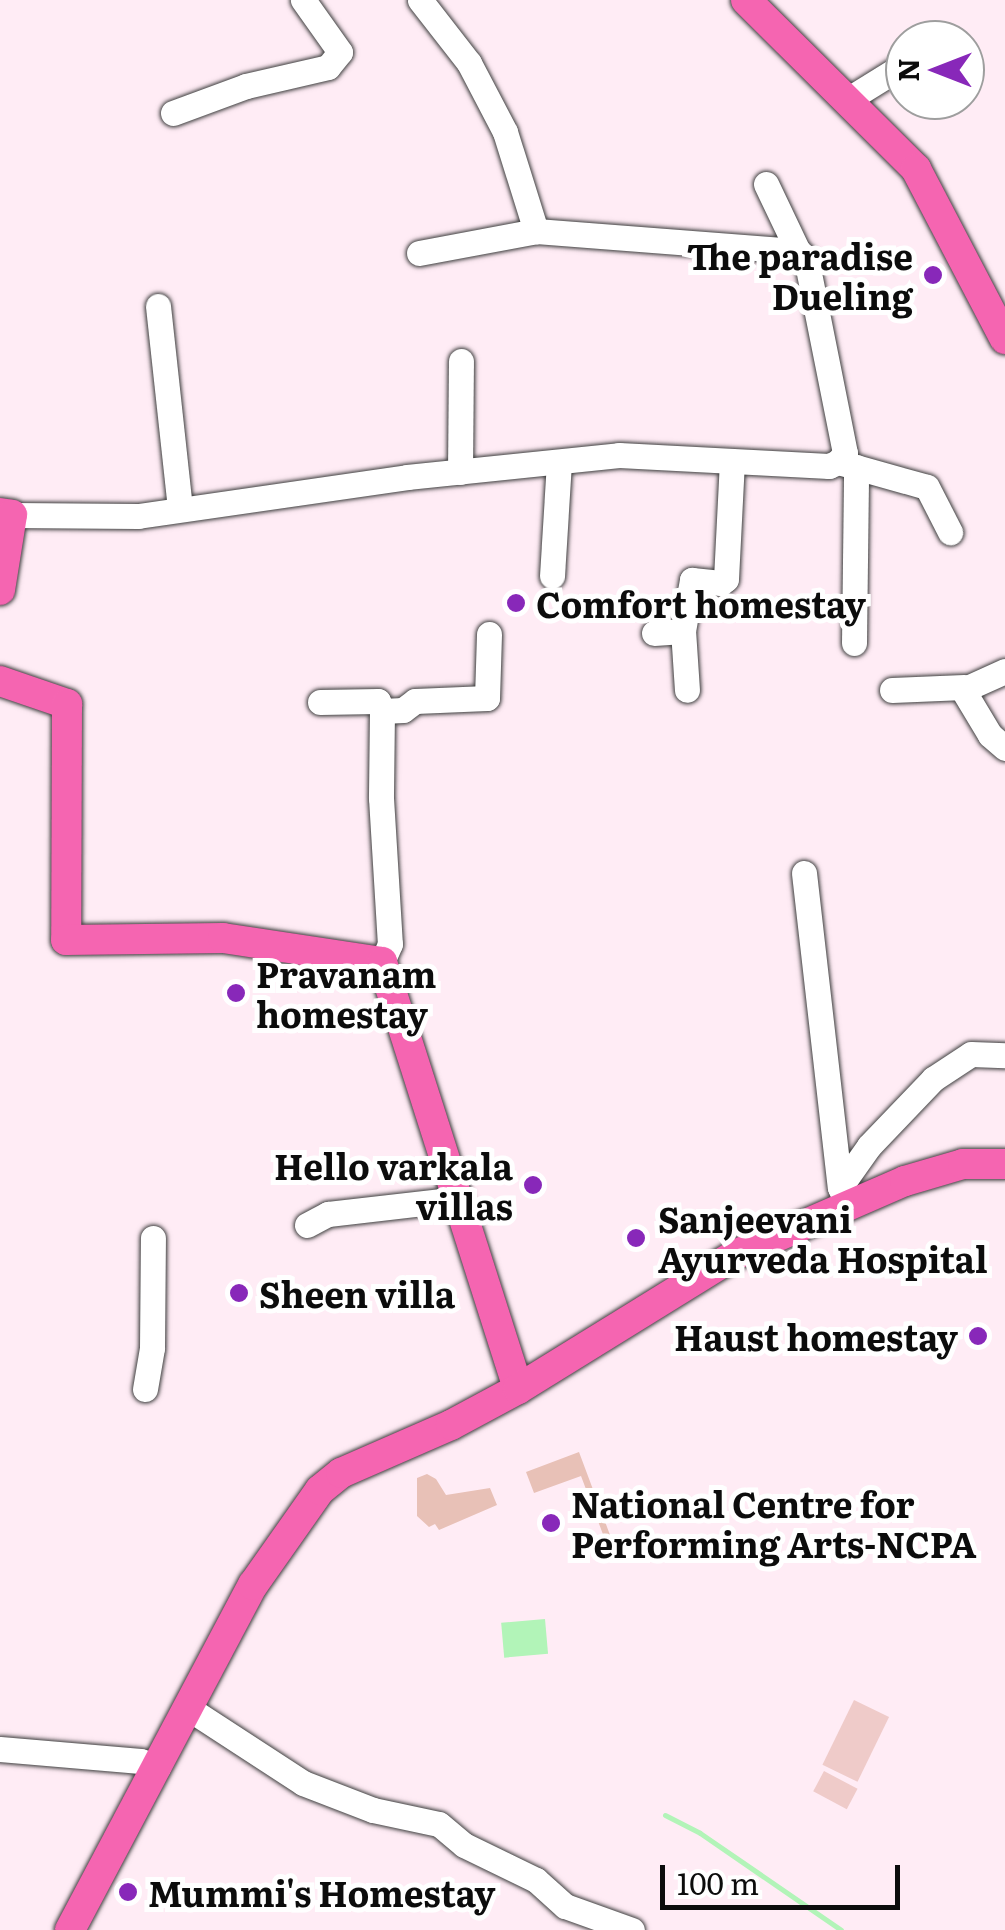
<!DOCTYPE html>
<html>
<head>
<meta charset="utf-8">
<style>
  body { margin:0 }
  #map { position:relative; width:1005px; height:1930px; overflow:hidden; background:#ffecf5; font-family:Literata,serif }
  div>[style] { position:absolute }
  .green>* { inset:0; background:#e8c1b7 }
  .pitch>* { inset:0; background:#efcbc9; transform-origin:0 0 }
  .water>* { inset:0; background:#b2f4b8; transform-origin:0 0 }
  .stream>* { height:5px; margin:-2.5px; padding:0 2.5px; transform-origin:2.5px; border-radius:2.5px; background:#b2f4b8 }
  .roads { filter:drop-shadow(0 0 2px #3f3f3f) drop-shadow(0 0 2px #3f3f3f) }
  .minor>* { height:25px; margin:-12.5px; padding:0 12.5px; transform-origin:12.5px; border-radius:12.5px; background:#fff }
  .major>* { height:30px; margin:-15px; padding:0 15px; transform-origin:15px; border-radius:15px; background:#f565b1 }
  .dots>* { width:28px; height:28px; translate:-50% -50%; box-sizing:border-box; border:5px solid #fff; border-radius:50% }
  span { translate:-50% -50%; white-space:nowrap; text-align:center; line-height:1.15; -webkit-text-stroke:10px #fff; paint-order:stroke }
  .poi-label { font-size:35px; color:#0c0c0c; font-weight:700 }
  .right { translate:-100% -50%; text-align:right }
  .left { translate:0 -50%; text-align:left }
  .north { position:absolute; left:885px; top:20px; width:100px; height:100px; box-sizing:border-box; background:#fff; border:2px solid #9e9e9e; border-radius:50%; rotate:270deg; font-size:28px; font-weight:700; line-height:40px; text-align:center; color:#0c0c0c }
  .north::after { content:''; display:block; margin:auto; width:35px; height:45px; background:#8828b9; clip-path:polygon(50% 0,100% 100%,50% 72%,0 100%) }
  .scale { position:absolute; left:660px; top:1865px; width:240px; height:45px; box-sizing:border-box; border:5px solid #0c0c0c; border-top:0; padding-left:12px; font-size:30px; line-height:35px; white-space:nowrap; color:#0c0c0c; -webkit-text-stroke:8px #fff; paint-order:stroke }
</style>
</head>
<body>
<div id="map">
  <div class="green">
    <i style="clip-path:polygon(579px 1452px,610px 1535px,604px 1537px,581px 1476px,534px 1493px,526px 1472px)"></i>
    <i style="clip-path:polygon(427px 1474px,436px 1479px,446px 1495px,490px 1488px,497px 1505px,439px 1530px,435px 1524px,429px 1527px,417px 1516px,417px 1478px)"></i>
  </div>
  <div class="pitch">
    <i style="left:854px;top:1700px;width:39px;height:72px;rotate:26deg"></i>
    <i style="left:824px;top:1771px;width:38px;height:23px;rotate:28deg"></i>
  </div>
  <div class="water">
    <i style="left:545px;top:1619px;width:35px;height:44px;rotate:85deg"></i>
  </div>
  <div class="stream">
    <i style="left:665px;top:1815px;width:39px;rotate:27deg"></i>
    <i style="left:700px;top:1833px;width:171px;rotate:34.5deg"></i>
  </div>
  <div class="roads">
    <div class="minor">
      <i style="left:420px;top:0;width:80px;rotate:52.1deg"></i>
      <i style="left:469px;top:63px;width:78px;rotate:62.4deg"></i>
      <i style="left:505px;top:132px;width:104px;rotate:72.6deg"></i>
      <i style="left:536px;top:231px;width:263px;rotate:4.4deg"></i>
      <i style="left:798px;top:251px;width:11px;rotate:41deg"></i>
      <i style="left:806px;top:258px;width:199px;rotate:78.7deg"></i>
      <i style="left:845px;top:453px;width:11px;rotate:128deg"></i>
      <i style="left:847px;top:100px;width:68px;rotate:-31.8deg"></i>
      <i style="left:173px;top:113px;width:78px;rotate:-20.3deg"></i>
      <i style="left:246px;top:86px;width:84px;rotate:-13deg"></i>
      <i style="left:328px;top:67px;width:19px;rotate:-51deg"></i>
      <i style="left:340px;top:52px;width:64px;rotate:-125.4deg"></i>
      <i style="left:766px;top:184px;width:74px;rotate:64.5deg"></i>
      <i style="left:419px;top:253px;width:119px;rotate:-10.6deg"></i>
      <i style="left:158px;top:306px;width:204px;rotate:83.8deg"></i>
      <i style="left:460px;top:472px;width:111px;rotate:-89.5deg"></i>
      <i style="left:12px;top:515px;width:126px;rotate:0.5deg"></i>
      <i style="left:138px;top:516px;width:272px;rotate:-8.2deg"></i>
      <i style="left:407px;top:477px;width:213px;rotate:-5.9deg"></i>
      <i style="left:619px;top:455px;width:210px;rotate:3deg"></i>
      <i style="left:829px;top:466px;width:10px;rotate:-24deg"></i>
      <i style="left:838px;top:462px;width:92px;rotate:15.7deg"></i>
      <i style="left:927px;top:487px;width:51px;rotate:62.9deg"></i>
      <i style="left:552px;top:576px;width:114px;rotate:-86.5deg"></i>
      <i style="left:683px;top:630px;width:60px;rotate:86.2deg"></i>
      <i style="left:654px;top:633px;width:29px;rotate:-4deg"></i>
      <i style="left:683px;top:631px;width:52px;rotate:-80deg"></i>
      <i style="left:692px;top:580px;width:29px;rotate:6deg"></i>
      <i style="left:721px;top:583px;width:6px;rotate:-39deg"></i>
      <i style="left:726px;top:579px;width:118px;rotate:-87.1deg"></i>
      <i style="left:854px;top:643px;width:176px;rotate:-89.3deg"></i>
      <i style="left:1005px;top:671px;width:46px;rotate:155.7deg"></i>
      <i style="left:963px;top:690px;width:52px;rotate:59deg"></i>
      <i style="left:990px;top:735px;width:20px;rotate:41deg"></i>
      <i style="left:892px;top:690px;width:72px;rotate:-2.4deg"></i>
      <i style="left:320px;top:702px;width:58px;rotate:-1deg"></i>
      <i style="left:378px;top:701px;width:11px;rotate:68deg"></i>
      <i style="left:382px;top:711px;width:87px;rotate:90.7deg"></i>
      <i style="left:381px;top:798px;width:146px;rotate:86.5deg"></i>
      <i style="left:390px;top:944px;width:20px;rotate:114deg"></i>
      <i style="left:382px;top:711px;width:21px;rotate:-3deg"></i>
      <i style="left:403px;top:710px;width:15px;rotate:-37deg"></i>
      <i style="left:415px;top:701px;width:72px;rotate:-2.4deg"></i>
      <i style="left:487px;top:698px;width:64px;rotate:-88.2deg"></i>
      <i style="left:804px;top:873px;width:316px;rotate:83.5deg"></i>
      <i style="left:840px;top:1187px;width:19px;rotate:69deg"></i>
      <i style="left:840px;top:1187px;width:50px;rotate:-54.7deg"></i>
      <i style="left:869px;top:1146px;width:93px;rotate:-46.3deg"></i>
      <i style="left:933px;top:1079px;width:45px;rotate:-33.3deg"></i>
      <i style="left:971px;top:1054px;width:34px;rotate:2deg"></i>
      <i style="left:307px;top:1225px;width:24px;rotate:-28deg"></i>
      <i style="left:328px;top:1214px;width:130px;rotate:-6.6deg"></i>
      <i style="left:145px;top:1389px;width:42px;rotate:-80.3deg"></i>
      <i style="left:152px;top:1348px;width:110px;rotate:-89.5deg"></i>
      <i style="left:188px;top:1708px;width:137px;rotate:33.1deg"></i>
      <i style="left:303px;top:1783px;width:75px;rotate:21.1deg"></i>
      <i style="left:373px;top:1810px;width:67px;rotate:12deg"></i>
      <i style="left:439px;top:1824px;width:33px;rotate:40deg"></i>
      <i style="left:464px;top:1845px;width:80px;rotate:25.9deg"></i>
      <i style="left:536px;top:1880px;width:39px;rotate:42deg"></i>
      <i style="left:565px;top:1906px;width:71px;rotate:19.7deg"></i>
      <i style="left:0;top:1749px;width:141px;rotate:4.9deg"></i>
      <i style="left:140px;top:1761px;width:19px;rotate:18deg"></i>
    </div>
    <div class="major">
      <i style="left:746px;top:0;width:240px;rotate:44.8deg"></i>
      <i style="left:916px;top:169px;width:192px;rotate:62.4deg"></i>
      <i style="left:0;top:513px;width:12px;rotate:9deg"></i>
      <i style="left:12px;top:515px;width:76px;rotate:99.1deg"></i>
      <i style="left:0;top:681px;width:71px;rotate:18.9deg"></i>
      <i style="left:67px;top:704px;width:236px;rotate:90.2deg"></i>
      <i style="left:66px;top:940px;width:157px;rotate:-0.7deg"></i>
      <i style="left:223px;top:938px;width:161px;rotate:8.6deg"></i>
      <i style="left:382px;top:962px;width:448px;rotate:72.3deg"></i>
      <i style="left:70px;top:1930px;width:391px;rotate:-62.1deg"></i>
      <i style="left:253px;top:1585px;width:116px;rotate:-54.8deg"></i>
      <i style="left:320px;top:1490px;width:27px;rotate:-39deg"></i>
      <i style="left:341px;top:1473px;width:120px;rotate:-23.6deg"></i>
      <i style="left:451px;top:1425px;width:76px;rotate:-28.2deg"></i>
      <i style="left:518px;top:1389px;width:257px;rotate:-31.7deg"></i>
      <i style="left:737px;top:1254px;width:183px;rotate:-23.5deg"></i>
      <i style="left:905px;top:1181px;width:60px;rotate:-16.3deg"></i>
      <i style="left:963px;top:1164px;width:42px"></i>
    </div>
  </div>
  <div class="dots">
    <i style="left:933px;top:275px;background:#8828b9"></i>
    <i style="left:516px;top:603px;background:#8828b9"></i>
    <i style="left:236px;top:993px;background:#8828b9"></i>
    <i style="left:533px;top:1185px;background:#8828b9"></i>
    <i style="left:636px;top:1238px;background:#8828b9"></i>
    <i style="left:239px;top:1293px;background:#8828b9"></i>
    <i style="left:978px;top:1336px;background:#8828b9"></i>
    <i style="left:551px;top:1523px;background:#8828b9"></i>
    <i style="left:128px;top:1892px;background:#8828b9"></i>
  </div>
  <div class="poi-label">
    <span class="right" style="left:913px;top:275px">The paradise<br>Dueling</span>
    <span class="left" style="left:536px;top:603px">Comfort homestay</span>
    <span class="left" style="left:256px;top:993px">Pravanam<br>homestay</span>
    <span class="right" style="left:513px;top:1185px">Hello varkala<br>villas</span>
    <span class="left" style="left:658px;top:1238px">Sanjeevani<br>Ayurveda Hospital</span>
    <span class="left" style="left:259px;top:1293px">Sheen villa</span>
    <span class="right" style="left:958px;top:1336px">Haust homestay</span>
    <span class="left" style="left:571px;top:1523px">National Centre for<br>Performing Arts-NCPA</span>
    <span class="left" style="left:148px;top:1892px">Mummi's Homestay</span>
  </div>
  <div class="north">N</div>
  <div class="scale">100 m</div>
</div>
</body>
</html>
